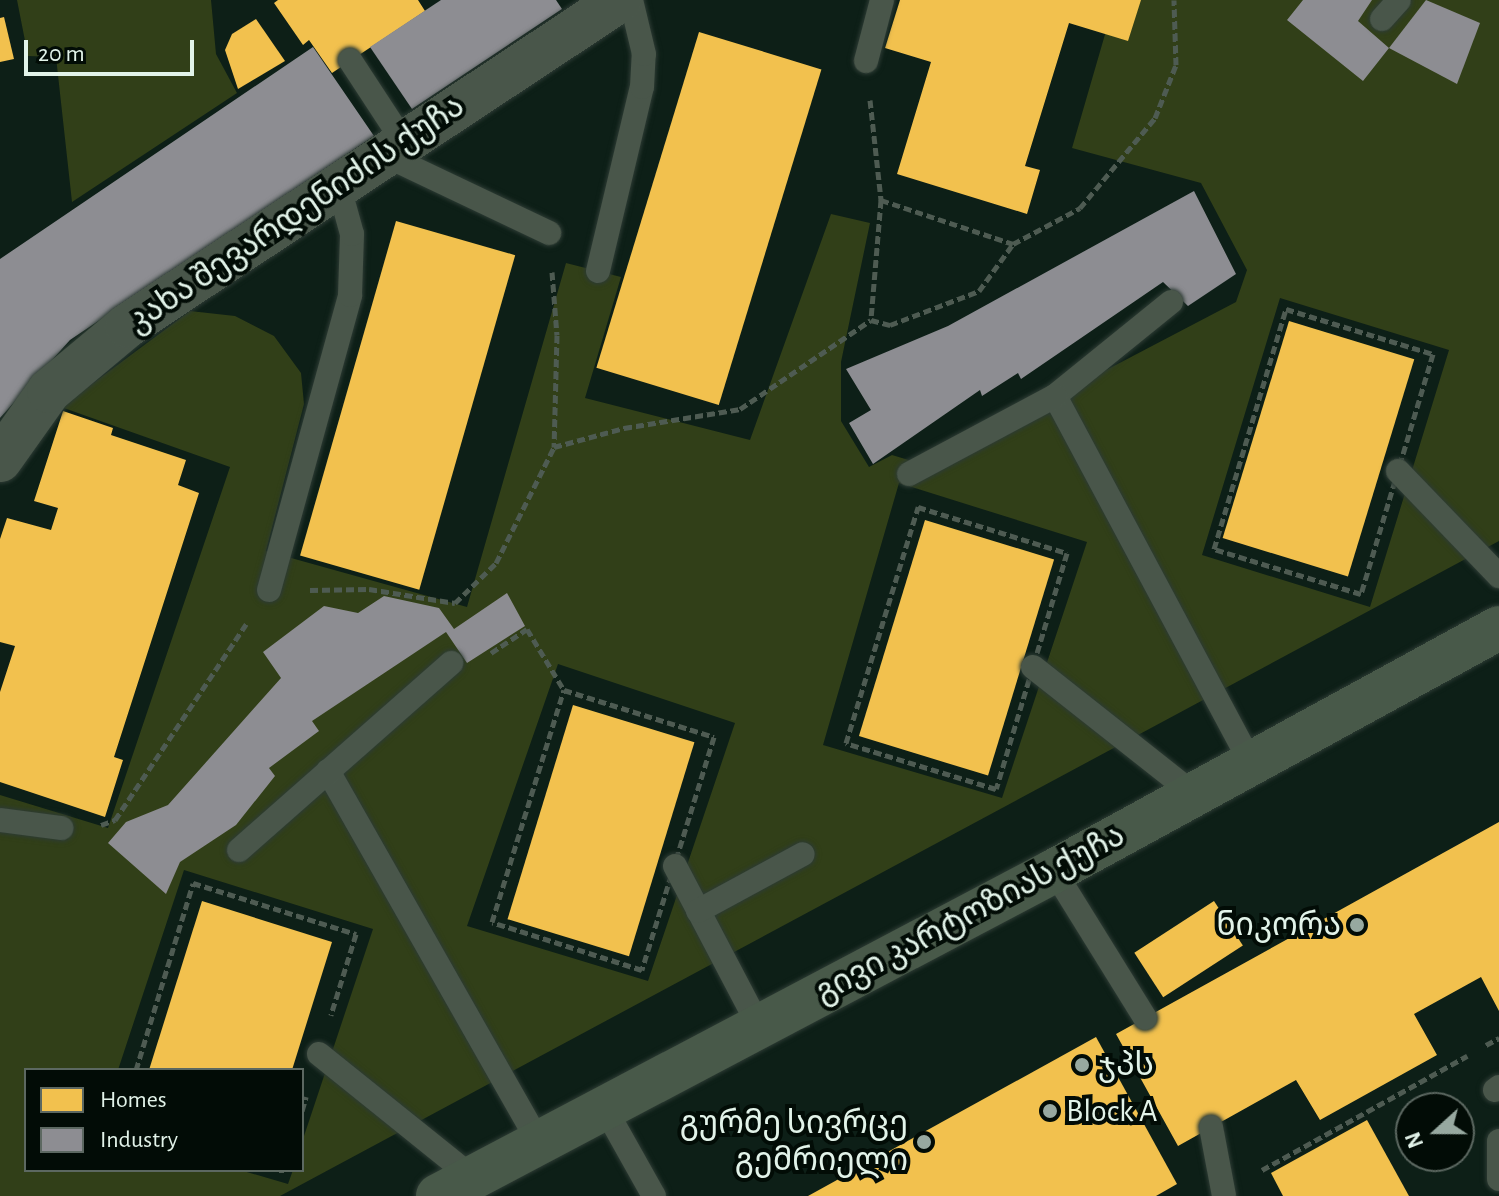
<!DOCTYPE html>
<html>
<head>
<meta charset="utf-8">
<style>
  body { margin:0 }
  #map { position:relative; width:1499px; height:1196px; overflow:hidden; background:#0d1f17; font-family:"Alegreya Sans","Noto Sans Georgian",sans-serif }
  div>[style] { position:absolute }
  .green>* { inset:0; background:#313f18 }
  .homes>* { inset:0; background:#f2c14e; transform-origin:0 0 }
  .industry>* { inset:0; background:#8d8d92 }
  .path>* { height:5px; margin-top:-2.5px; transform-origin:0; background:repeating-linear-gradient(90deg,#4e5b52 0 8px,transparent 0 12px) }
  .roads { filter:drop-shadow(0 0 2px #2d3b34) drop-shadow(0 0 2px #2d3b34) }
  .lane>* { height:24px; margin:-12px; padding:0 12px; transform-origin:12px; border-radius:12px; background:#49564a }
  .street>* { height:44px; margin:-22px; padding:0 22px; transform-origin:22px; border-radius:22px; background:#49564a }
  .secondary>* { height:44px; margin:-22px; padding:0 22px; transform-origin:22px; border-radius:22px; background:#485949 }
  .dots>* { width:22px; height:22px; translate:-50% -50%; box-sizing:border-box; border:4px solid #020c06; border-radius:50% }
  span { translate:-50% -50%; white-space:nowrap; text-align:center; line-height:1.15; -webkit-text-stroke:8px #020c06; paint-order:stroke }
  .street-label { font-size:32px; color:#e2f3e9 }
  .poi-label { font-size:32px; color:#e2f3e9 }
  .right { translate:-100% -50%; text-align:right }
  .left { translate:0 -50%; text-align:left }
  .legend { position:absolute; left:24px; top:1068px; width:280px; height:104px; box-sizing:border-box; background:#020c06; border:2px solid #5c6861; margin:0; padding:10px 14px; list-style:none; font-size:24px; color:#e2f3e9 }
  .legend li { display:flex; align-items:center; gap:16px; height:40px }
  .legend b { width:40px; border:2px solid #5c6861 }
  .north { position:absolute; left:1395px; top:1092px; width:80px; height:80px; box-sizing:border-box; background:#020c06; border:2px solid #5c6861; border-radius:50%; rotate:249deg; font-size:22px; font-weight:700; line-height:32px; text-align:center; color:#e2f3e9 }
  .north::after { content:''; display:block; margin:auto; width:28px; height:36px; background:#97a9a0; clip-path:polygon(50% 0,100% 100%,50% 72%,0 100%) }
  .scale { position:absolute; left:24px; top:40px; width:170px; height:36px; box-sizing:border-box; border:4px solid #e2f3e9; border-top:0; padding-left:10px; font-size:24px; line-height:28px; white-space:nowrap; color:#e2f3e9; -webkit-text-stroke:6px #020c06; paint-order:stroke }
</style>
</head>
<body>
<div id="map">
  <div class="green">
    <i style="clip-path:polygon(17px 0,211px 0,216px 54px,237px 93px,72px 202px,56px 57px,28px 56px)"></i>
    <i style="clip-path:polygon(evenodd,1115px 0,1499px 0,1499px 541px,280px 1196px,0 1196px,0 795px,108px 828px,230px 467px,61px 407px,190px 311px,235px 316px,274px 336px,301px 373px,304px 404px,266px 551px,467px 607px,566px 263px,621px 277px,585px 398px,750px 440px,831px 214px,870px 223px,841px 362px,841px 421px,869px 467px,892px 455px,925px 465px,1236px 302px,1247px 270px,1201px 183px,1072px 148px,1115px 0,1280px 298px,1449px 350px,1370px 607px,1202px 555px,1280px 298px,1115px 0,899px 483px,1087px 542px,1002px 798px,823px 745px,899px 483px,1115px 0,558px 664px,735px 723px,648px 981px,467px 926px,558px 664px,1115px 0,184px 870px,373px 929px,302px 1142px,302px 1170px,293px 1170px,288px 1184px,240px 1170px,26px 1170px,26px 1070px,118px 1070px,184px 870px)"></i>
  </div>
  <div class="homes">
    <i style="clip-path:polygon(278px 0,418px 0,425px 11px,332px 73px,309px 40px,303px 45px,274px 3px)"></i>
    <i style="clip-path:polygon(900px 0,1141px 0,1128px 41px,1069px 23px,1025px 166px,1040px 170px,1027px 214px,897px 174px,931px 62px,885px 48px)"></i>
    <i style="clip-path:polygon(4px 17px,14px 59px,0 62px,0 18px)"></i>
    <i style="clip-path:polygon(256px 19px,285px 61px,238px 89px,225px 50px,232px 34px)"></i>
    <i style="left:699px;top:32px;width:128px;height:351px;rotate:17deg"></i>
    <i style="left:396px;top:221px;width:124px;height:348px;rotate:16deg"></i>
    <i style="left:1289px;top:321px;width:131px;height:227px;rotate:17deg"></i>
    <i style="clip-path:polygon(63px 411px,113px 428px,111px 435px,186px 460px,178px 485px,199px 493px,114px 757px,123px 760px,105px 817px,0 782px,0 692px,15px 646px,0 642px,0 539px,7px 518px,51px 530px,58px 508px,34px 501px)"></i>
    <i style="left:925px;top:520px;width:135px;height:226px;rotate:17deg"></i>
    <i style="left:573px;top:705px;width:127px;height:224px;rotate:17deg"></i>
    <i style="clip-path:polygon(1499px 822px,1499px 1011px,1481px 977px,1414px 1014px,1437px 1055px,1320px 1120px,1296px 1080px,1178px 1146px,1116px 1034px)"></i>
    <i style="clip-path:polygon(202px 901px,332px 942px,292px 1070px,149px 1070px)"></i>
    <i style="left:1214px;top:901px;width:53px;height:95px;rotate:57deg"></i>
    <i style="clip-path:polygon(1096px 1037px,1177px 1184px,1156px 1196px,808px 1196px)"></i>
    <i style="clip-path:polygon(1367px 1120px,1409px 1196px,1283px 1196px,1271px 1173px)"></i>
  </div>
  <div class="industry">
    <i style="clip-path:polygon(441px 0,556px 0,562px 9px,412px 109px,370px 47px)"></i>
    <i style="clip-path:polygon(1303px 0,1372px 0,1358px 21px,1389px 48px,1363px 81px,1287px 20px)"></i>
    <i style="clip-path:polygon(1426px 0,1480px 23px,1457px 84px,1389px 48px)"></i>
    <i style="clip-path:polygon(313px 47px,374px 136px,70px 340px,0 418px,0 259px)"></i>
    <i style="clip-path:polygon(1194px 191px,1236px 274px,1188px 306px,1163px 282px,1021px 379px,1018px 373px,982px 396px,980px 390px,873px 464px,849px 423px,871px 410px,846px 369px,948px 326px)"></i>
    <i style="clip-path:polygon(507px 593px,525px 626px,467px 663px,446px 632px,312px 721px,319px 731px,269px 768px,275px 776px,236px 825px,180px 862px,166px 894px,108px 843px,126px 822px,168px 805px,281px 678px,263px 652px,324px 606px,358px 613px,384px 596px,439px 608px,454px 629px)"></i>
  </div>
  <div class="path">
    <i style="left:870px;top:100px;width:101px;rotate:83.7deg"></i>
    <i style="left:881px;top:200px;width:139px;rotate:18.4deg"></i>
    <i style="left:1013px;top:244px;width:76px;rotate:-28.2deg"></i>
    <i style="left:1080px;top:208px;width:117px;rotate:-50.2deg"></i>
    <i style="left:1155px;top:118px;width:57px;rotate:-68.4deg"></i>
    <i style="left:1176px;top:65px;width:65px;rotate:-91.8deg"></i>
    <i style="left:881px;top:200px;width:120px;rotate:94.8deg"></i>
    <i style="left:871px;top:320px;width:20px;rotate:15deg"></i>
    <i style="left:890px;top:325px;width:95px;rotate:-20.9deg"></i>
    <i style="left:979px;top:291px;width:58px;rotate:-54.1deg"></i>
    <i style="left:552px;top:272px;width:63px;rotate:85.5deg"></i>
    <i style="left:557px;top:335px;width:112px;rotate:91.5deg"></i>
    <i style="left:1286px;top:309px;width:154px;rotate:17deg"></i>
    <i style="left:1433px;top:354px;width:251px;rotate:106.7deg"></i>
    <i style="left:1361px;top:594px;width:154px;rotate:-163deg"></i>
    <i style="left:1214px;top:549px;width:251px;rotate:-73.3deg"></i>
    <i style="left:918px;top:507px;width:156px;rotate:17.2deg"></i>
    <i style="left:1067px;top:553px;width:246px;rotate:106.7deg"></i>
    <i style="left:996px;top:789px;width:157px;rotate:-163deg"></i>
    <i style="left:846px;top:743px;width:247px;rotate:-73deg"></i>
    <i style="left:310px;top:590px;width:59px;rotate:-1deg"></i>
    <i style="left:369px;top:589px;width:87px;rotate:9.2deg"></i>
    <i style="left:455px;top:603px;width:57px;rotate:-44.3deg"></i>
    <i style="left:496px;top:563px;width:130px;rotate:-63.4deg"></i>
    <i style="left:554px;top:447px;width:73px;rotate:-15.2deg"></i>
    <i style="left:624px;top:428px;width:118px;rotate:-9.3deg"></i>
    <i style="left:740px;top:409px;width:158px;rotate:-34.2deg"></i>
    <i style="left:491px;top:653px;width:43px;rotate:-33.7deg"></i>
    <i style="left:527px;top:629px;width:71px;rotate:58.8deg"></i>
    <i style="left:564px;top:690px;width:157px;rotate:17.4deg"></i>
    <i style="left:714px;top:737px;width:244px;rotate:107.2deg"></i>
    <i style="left:642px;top:970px;width:157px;rotate:-162.3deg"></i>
    <i style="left:492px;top:922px;width:243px;rotate:-72.8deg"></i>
    <i style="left:101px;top:825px;width:15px;rotate:-20deg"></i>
    <i style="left:115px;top:820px;width:236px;rotate:-56.2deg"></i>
    <i style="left:1486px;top:1045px;width:15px;rotate:-28deg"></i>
    <i style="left:136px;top:1070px;width:195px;rotate:-73deg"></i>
    <i style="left:193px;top:883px;width:171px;rotate:17.4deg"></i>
    <i style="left:356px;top:934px;width:85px;rotate:107.2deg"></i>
    <i style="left:302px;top:1111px;width:15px;rotate:-74deg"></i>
    <i style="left:279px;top:1170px;width:5px"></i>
    <i style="left:1262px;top:1170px;width:235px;rotate:-29.1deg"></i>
  </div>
  <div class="roads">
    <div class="lane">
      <i style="left:1382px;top:19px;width:25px;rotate:-48deg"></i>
      <i style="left:350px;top:60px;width:97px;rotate:56.8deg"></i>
      <i style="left:866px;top:61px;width:63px;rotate:-75.3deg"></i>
      <i style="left:383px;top:154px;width:184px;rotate:25.4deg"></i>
      <i style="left:598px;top:271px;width:189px;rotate:-76.6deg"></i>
      <i style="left:642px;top:87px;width:33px;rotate:-87deg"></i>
      <i style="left:644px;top:54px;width:56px;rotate:-103.5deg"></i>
      <i style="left:1171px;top:302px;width:149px;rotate:141deg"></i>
      <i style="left:1055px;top:396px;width:416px;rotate:61.9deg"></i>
      <i style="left:1398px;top:471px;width:146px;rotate:46.1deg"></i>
      <i style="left:909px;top:474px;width:166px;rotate:-28.1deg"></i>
      <i style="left:269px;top:590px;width:306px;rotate:-74.6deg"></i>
      <i style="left:350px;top:295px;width:61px;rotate:-88.1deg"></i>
      <i style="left:352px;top:234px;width:53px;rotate:-105.4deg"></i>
      <i style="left:1033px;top:667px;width:205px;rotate:38.3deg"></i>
      <i style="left:328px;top:771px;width:427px;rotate:60.4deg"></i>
      <i style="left:0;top:820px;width:62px;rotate:7.5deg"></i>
      <i style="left:239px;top:850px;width:283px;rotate:-41.4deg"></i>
      <i style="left:675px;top:866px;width:181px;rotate:62.3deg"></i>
      <i style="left:1054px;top:871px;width:173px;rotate:58.2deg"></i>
      <i style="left:698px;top:911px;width:119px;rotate:-28.5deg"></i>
      <i style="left:319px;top:1054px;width:198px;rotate:38.8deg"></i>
      <i style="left:1495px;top:1090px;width:5px;rotate:-37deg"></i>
      <i style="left:604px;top:1107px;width:102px;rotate:60.7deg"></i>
      <i style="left:1211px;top:1127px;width:70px;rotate:79.3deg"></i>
      <i style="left:1499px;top:1141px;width:38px;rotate:90deg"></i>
    </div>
    <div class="street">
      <i style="left:0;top:460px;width:85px;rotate:-54.6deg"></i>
      <i style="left:49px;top:391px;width:102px;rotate:-39.8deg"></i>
      <i style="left:127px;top:326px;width:591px;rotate:-33.47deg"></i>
    </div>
    <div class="secondary">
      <i style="left:438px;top:1196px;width:696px;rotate:-27.82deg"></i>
      <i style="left:1054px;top:871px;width:507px;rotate:-28.64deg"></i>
    </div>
  </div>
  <div class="dots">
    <i style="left:1357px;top:925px;background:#97a9a0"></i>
    <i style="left:1082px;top:1065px;background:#97a9a0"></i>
    <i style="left:1050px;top:1111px;background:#97a9a0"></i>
    <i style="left:924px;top:1142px;background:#97a9a0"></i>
  </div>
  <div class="street-label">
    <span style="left:296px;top:214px;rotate:-34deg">კახა შევარდენიძის ქუჩა</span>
    <span style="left:970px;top:914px;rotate:-28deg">გივი კარტოზიას ქუჩა</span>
  </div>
  <div class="poi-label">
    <span class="right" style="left:1341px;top:925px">ნიკორა</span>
    <span class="left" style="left:1098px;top:1065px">ჯპს</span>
    <span class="left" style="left:1066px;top:1111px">Block A</span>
    <span class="right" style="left:908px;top:1142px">გურმე სივრცე<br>გემრიელი</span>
  </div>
  <ul class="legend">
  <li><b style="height:22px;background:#f2c14e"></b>Homes</li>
  <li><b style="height:22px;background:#8d8d92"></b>Industry</li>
  </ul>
  <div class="north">N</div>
  <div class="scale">20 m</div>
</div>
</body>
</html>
